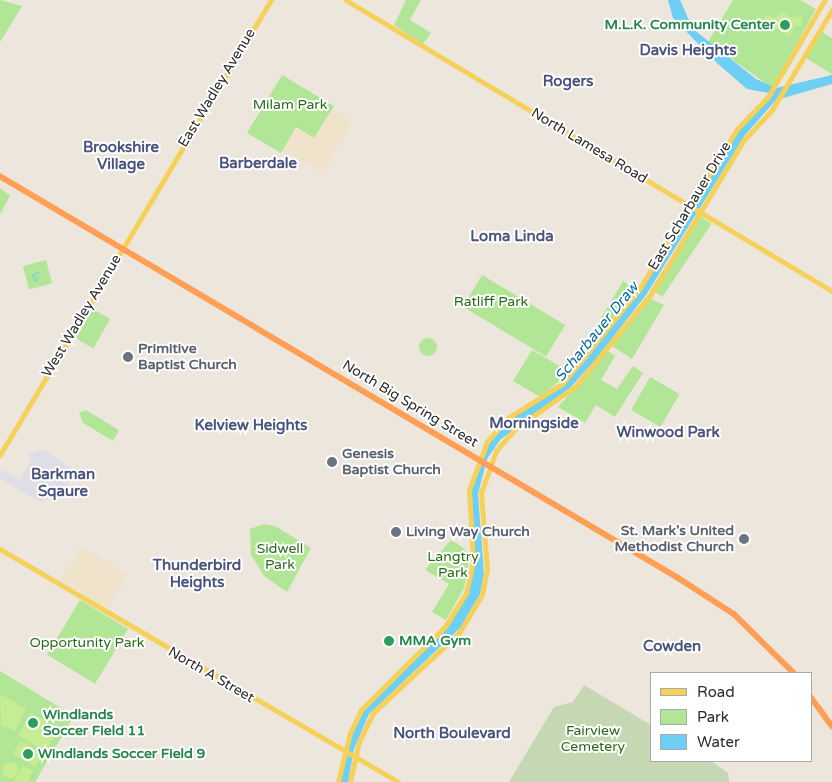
<!DOCTYPE html>
<html>
<head>
<meta charset="utf-8">
<style>
  body { margin:0 }
  #map { position:relative; width:832px; height:782px; overflow:hidden; background:#ede6dc; font-family:"Varela Round",sans-serif }
  div>[style] { position:absolute }
  .industrial>* { inset:0; background:#dfdde5 }
  .education>* { inset:0; background:#efe4cb; transform-origin:0 0 }
  .green>* { inset:0; background:#b2e697; transform-origin:0 0 }
  .round { border-radius:50% }
  .cemetery>* { inset:0; background:#c5d8b3 }
  .pitch>* { inset:0; background:#c7ed92; transform-origin:0 0 }
  .water>* { inset:0; background:#6ccff3 }
  .stream>* { height:1px; margin:-0.5px; padding:0 0.5px; transform-origin:0.5px; border-radius:0.5px; background:#6ccff3 }
  .major>* { height:4.5px; margin:-2.25px; padding:0 2.25px; transform-origin:2.25px; border-radius:2.25px; background:#f5d159 }
  .highway>* { height:5.5px; margin:-2.75px; padding:0 2.75px; transform-origin:2.75px; border-radius:2.75px; background:#ff9f56 }
  .dots>* { width:14px; height:14px; translate:-50% -50%; box-sizing:border-box; border:2px solid #fff; border-radius:50% }
  span { translate:-50% -50%; white-space:nowrap; text-align:center; line-height:1.15; -webkit-text-stroke:4px #fff; paint-order:stroke }
  .leisure-label { font-size:14px; color:#27864d; font-weight:700 }
  .right { translate:-100% -50%; text-align:right }
  .left { translate:0 -50%; text-align:left }
  .street-label { font-size:14px; color:#2b2b2b }
  .park-label { font-size:14px; color:#296b18 }
  .worship-label { font-size:14px; color:#5b616d; font-weight:700 }
  .neighbourhood-label { font-size:15px; color:#49537d; font-weight:700 }
  .water-label { font-size:15px; color:#096ca1; font-style:italic }
  .legend { position:absolute; left:650px; top:672px; width:162px; height:90px; box-sizing:border-box; background:#fff; border:1px solid #aaa; margin:0; padding:6px 9px; list-style:none; font-size:15px; color:#2b2b2b }
  .legend li { display:flex; align-items:center; gap:10px; height:25px }
  .legend b { width:25px; border:1px solid #aaa }
</style>
</head>
<body>
<div id="map">
  <div class="industrial">
    <i style="clip-path:polygon(44px 450px,70px 467px,68px 497px,50px 486px,41px 502px,0 479px,1px 468px,20px 480px,31px 462px,29px 454px)"></i>
  </div>
  <div class="education">
    <i style="clip-path:polygon(332px 109px,353px 122px,323px 173px,282px 151px,296px 127px,314px 138px)"></i>
    <i style="left:81px;top:546px;width:55px;height:40px;rotate:31deg"></i>
  </div>
  <div class="green">
    <i style="clip-path:polygon(0 0,22px 6px,0 42px)"></i>
    <i style="clip-path:polygon(406px 0,421px 0,410px 20px,431px 33px,423px 44px,394px 25px)"></i>
    <i style="clip-path:polygon(733px 0,800px 0,816px 9px,772px 88px,708px 42px)"></i>
    <i style="clip-path:polygon(822px 32px,832px 38px,832px 74px,806px 58px)"></i>
    <i style="clip-path:polygon(282px 75px,334px 106px,314px 138px,296px 127px,281px 153px,247px 133px)"></i>
    <i style="clip-path:polygon(0 188px,10px 196px,0 214px)"></i>
    <i style="left:700px;top:216px;width:14px;height:88px;rotate:34deg"></i>
    <i style="left:46px;top:260px;width:24px;height:24px;rotate:75deg"></i>
    <i style="left:482px;top:275px;width:97px;height:37px;rotate:31deg"></i>
    <i style="clip-path:polygon(623px 281px,636px 290px,596px 338px,591px 335px)"></i>
    <i style="clip-path:polygon(651px 299px,664px 305px,632px 359px,612px 346px)"></i>
    <i style="left:93px;top:309px;width:20px;height:34px;rotate:30deg"></i>
    <i class="round" style="left:419px;top:338px;width:18px;height:18px"></i>
    <i style="clip-path:polygon(532px 350px,570px 372px,540px 397px,513px 381px)"></i>
    <i style="clip-path:polygon(608px 351px,615px 356px,601px 380px,617px 389px,633px 366px,643px 373px,615px 417px,596px 405px,585px 423px,558px 407px)"></i>
    <i style="left:650px;top:377px;width:34px;height:38px;rotate:30deg"></i>
    <i style="clip-path:polygon(86px 410px,119px 430px,113px 441px,83px 423px,79px 413px)"></i>
    <i style="clip-path:polygon(264px 524px,275px 526px,311px 548px,287px 592px,264px 576px,251px 555px,250px 529px)"></i>
    <i style="clip-path:polygon(451px 540px,465px 549px,469px 562px,464px 588px,446px 620px,432px 612px,449px 584px,425px 570px)"></i>
    <i style="left:80px;top:600px;width:56px;height:64px;rotate:31deg"></i>
    <i style="clip-path:polygon(0 671px,74px 716px,35px 782px,0 782px)"></i>
  </div>
  <div class="cemetery">
    <i style="clip-path:polygon(584px 685px,651px 725px,651px 761px,711px 761px,728px 773px,729px 782px,509px 782px,554px 707px,573px 702px)"></i>
  </div>
  <div class="pitch">
    <i style="clip-path:polygon(782px 11px,791px 18px,801px 16px,802px 25px,794px 27px,790px 37px,763px 20px,767px 14px,775px 19px)"></i>
    <i style="clip-path:polygon(0 694px,26px 709px,15px 731px,1px 725px)"></i>
    <i style="left:31px;top:713px;width:32px;height:26px;rotate:30deg"></i>
    <i style="left:20px;top:741px;width:26px;height:15px;rotate:29deg"></i>
    <i class="round" style="left:2px;top:762px;width:16px;height:16px"></i>
    <i style="clip-path:polygon(23px 766px,33px 771px,27px 782px,14px 782px)"></i>
  </div>
  <div class="water">
    <i style="clip-path:polygon(668px 0,680px 0,693px 29px,756px 79px,776px 88px,832px 75px,832px 84px,776px 100px,745px 135px,646px 295px,596px 359px,571px 387px,500px 440px,487px 459px,478px 494px,484px 573px,480px 594px,460px 628px,369px 714px,354px 749px,348px 782px,340px 782px,351px 737px,365px 708px,443px 633px,469px 592px,475px 560px,471px 492px,489px 442px,513px 417px,562px 386px,584px 362px,640px 291px,741px 126px,774px 94px,747px 89px,718px 64px,673px 18px)"></i>
  </div>
  <div class="stream">
    <i style="left:37px;top:277px;width:4px;rotate:117deg"></i>
    <i style="left:35px;top:281px;width:7px;rotate:-117deg"></i>
    <i style="left:32px;top:275px;width:7px;rotate:-27deg"></i>
  </div>
  <div class="major">
    <i style="left:346px;top:0;width:566px;rotate:30.91deg"></i>
    <i style="left:0;top:455px;width:530px;rotate:-59.22deg"></i>
    <i style="left:0;top:549px;width:461px;rotate:30.3deg"></i>
    <i style="left:338px;top:782px;width:50px;rotate:-76.2deg"></i>
    <i style="left:350px;top:733px;width:25px;rotate:-64deg"></i>
    <i style="left:361px;top:710px;width:118px;rotate:-44.7deg"></i>
    <i style="left:445px;top:627px;width:40px;rotate:-58deg"></i>
    <i style="left:466px;top:593px;width:31px;rotate:-77deg"></i>
    <i style="left:473px;top:563px;width:73px;rotate:-93.1deg"></i>
    <i style="left:469px;top:490px;width:51px;rotate:-69.4deg"></i>
    <i style="left:487px;top:442px;width:32px;rotate:-49deg"></i>
    <i style="left:508px;top:418px;width:64px;rotate:-32.2deg"></i>
    <i style="left:562px;top:384px;width:124px;rotate:-50.9deg"></i>
    <i style="left:640px;top:288px;width:186px;rotate:-58.6deg"></i>
    <i style="left:737px;top:129px;width:45px;rotate:-45.9deg"></i>
    <i style="left:768px;top:97px;width:113px;rotate:-59.6deg"></i>
    <i style="left:350px;top:782px;width:41px;rotate:-77.3deg"></i>
    <i style="left:359px;top:742px;width:32px;rotate:-64deg"></i>
    <i style="left:373px;top:713px;width:117px;rotate:-42.9deg"></i>
    <i style="left:459px;top:633px;width:44px;rotate:-58.8deg"></i>
    <i style="left:482px;top:595px;width:25px;rotate:-79deg"></i>
    <i style="left:487px;top:570px;width:77px;rotate:-94.5deg"></i>
    <i style="left:481px;top:493px;width:45px;rotate:-70.3deg"></i>
    <i style="left:496px;top:451px;width:30px;rotate:-49deg"></i>
    <i style="left:516px;top:428px;width:73px;rotate:-35deg"></i>
    <i style="left:576px;top:386px;width:119px;rotate:-50.8deg"></i>
    <i style="left:651px;top:294px;width:180px;rotate:-58.9deg"></i>
    <i style="left:744px;top:140px;width:41px;rotate:-47deg"></i>
    <i style="left:772px;top:110px;width:117px;rotate:-59deg"></i>
  </div>
  <div class="highway">
    <i style="left:0;top:176px;width:787px;rotate:30.64deg"></i>
    <i style="left:677px;top:577px;width:68px;rotate:33deg"></i>
    <i style="left:734px;top:614px;width:84px;rotate:44.5deg"></i>
    <i style="left:811px;top:697px;width:36px;rotate:54deg"></i>
  </div>
  <div class="dots">
    <i style="left:785px;top:25px;background:#2e9e5b"></i>
    <i style="left:128px;top:357px;background:#6b7280"></i>
    <i style="left:332px;top:462px;background:#6b7280"></i>
    <i style="left:396px;top:532px;background:#6b7280"></i>
    <i style="left:744px;top:539px;background:#6b7280"></i>
    <i style="left:389px;top:641px;background:#2e9e5b"></i>
    <i style="left:33px;top:723px;background:#2e9e5b"></i>
    <i style="left:28px;top:754px;background:#2e9e5b"></i>
  </div>
  <div class="leisure-label">
    <span class="right" style="left:775px;top:25px">M.L.K. Community Center</span>
    <span class="left" style="left:399px;top:641px">MMA Gym</span>
    <span class="left" style="left:43px;top:723px">Windlands<br>Soccer Field 11</span>
    <span class="left" style="left:38px;top:754px">Windlands Soccer Field 9</span>
  </div>
  <div class="street-label">
    <span style="left:217px;top:88px;rotate:-59deg">East Wadley Avenue</span>
    <span style="left:589px;top:146px;rotate:31deg">North Lamesa Road</span>
    <span style="left:690px;top:206px;rotate:-59deg">East Scharbauer Drive</span>
    <span style="left:82px;top:316px;rotate:-59deg">West Wadley Avenue</span>
    <span style="left:410px;top:404px;rotate:31deg">North Big Spring Street</span>
    <span style="left:211px;top:675px;rotate:30deg">North A Street</span>
  </div>
  <div class="park-label">
    <span style="left:290px;top:105px">Milam Park</span>
    <span style="left:491px;top:302px">Ratliff Park</span>
    <span style="left:280px;top:557px">Sidwell<br>Park</span>
    <span style="left:453px;top:565px">Langtry<br>Park</span>
    <span style="left:87px;top:643px">Opportunity Park</span>
    <span style="left:593px;top:739px">Fairview<br>Cemetery</span>
  </div>
  <div class="worship-label">
    <span class="left" style="left:138px;top:357px">Primitive<br>Baptist Church</span>
    <span class="left" style="left:342px;top:462px">Genesis<br>Baptist Church</span>
    <span class="right" style="left:734px;top:539px">St. Mark's United<br>Methodist Church</span>
    <span class="left" style="left:406px;top:532px">Living Way Church</span>
  </div>
  <div class="neighbourhood-label">
    <span style="left:688px;top:51px">Davis Heights</span>
    <span style="left:568px;top:82px">Rogers</span>
    <span style="left:121px;top:156px">Brookshire<br>Village</span>
    <span style="left:258px;top:164px">Barberdale</span>
    <span style="left:512px;top:237px">Loma Linda</span>
    <span style="left:534px;top:424px">Morningside</span>
    <span style="left:251px;top:426px">Kelview Heights</span>
    <span style="left:668px;top:433px">Winwood Park</span>
    <span style="left:63px;top:483px">Barkman<br>Sqaure</span>
    <span style="left:197px;top:574px">Thunderbird<br>Heights</span>
    <span style="left:672px;top:647px">Cowden</span>
    <span style="left:452px;top:734px">North Boulevard</span>
  </div>
  <div class="water-label">
    <span style="left:597px;top:332px;rotate:-51deg">Scharbauer Draw</span>
  </div>
  <ul class="legend">
  <li><b style="height:6px;background:#f5d159"></b>Road</li>
  <li><b style="height:14px;background:#b2e697"></b>Park</li>
  <li><b style="height:14px;background:#6ccff3"></b>Water</li>
  </ul>
</div>
</body>
</html>
